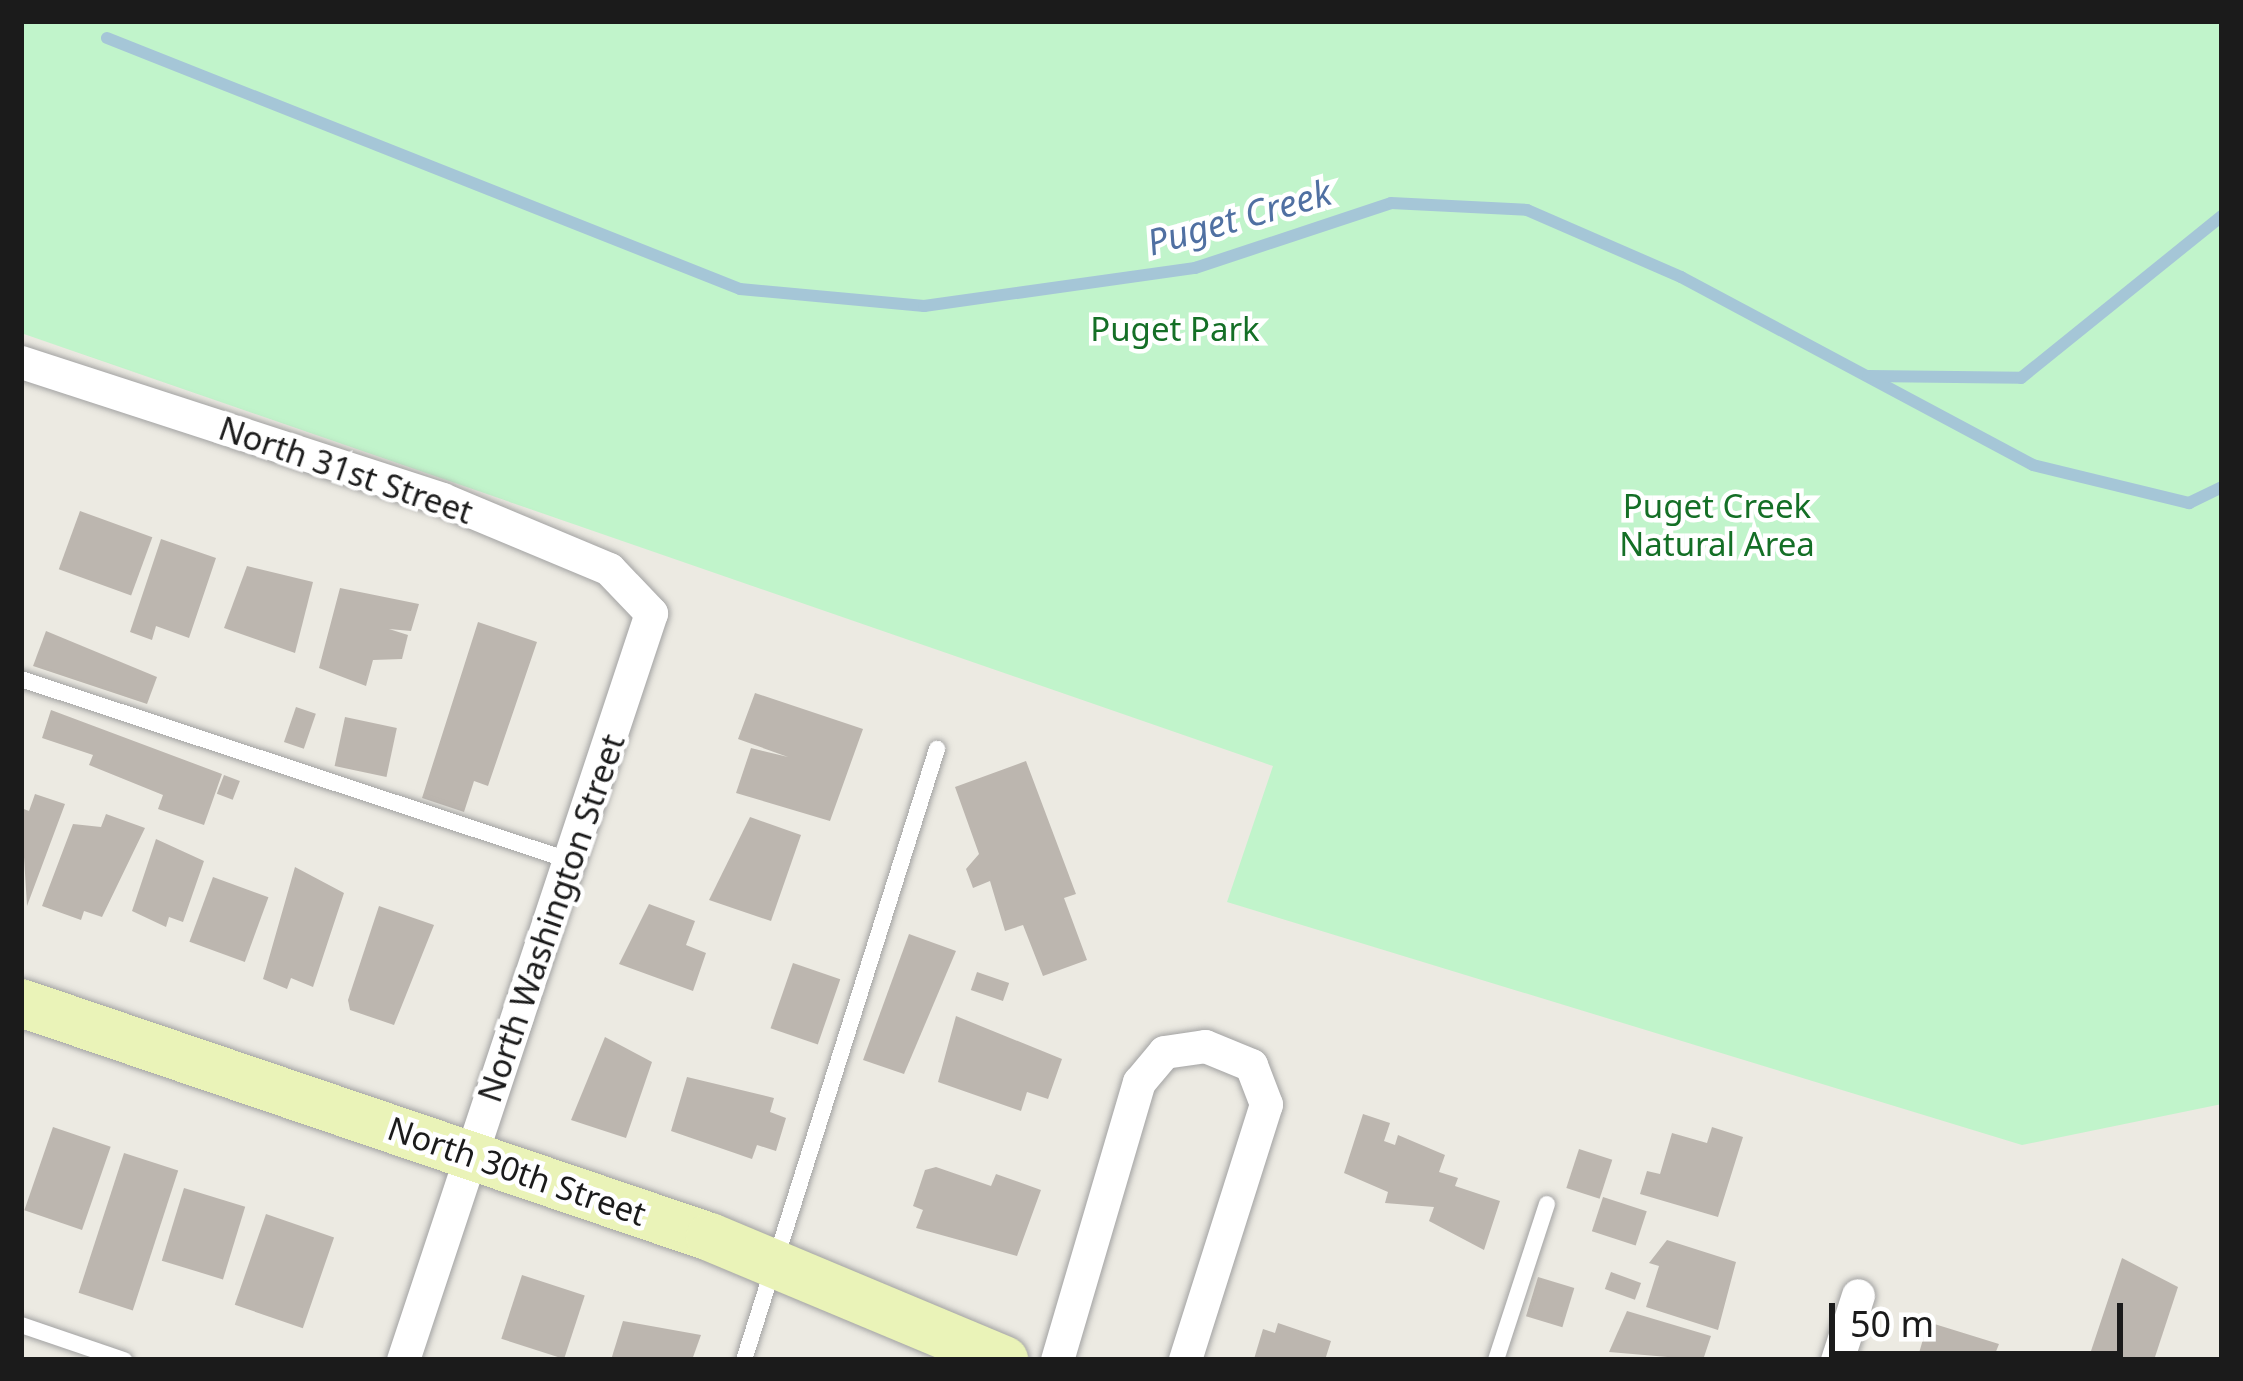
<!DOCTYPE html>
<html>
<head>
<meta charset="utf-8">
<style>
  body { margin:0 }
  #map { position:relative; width:2243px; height:1381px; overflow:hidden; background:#eceae2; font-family:"Noto Sans",sans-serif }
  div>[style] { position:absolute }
  .park>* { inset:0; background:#c1f4cb }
  .stream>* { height:12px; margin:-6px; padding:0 6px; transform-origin:6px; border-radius:6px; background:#a5c6d7 }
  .building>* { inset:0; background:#bcb6af; transform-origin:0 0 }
  .roads { filter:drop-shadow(0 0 3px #a2a2a2) drop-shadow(0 0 3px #a2a2a2) }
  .service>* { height:16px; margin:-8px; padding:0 8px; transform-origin:8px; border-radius:8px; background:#fff }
  .minor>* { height:33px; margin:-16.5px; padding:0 16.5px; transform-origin:16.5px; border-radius:16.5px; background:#fff }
  .secondary>* { height:48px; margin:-24px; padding:0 24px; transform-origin:24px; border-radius:24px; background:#eaf3b8 }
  span { translate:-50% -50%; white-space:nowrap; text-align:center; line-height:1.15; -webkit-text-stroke:9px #fff; paint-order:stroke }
  .park-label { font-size:33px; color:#146f26 }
  .street-label { font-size:33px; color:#1b1b1b }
  .water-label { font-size:36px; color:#5070a2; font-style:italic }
  .frame { position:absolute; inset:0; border:24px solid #1b1b1b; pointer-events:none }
  .scale { position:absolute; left:1829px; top:1303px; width:294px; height:54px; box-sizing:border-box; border:6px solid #1b1b1b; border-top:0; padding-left:15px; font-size:36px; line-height:42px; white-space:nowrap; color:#1b1b1b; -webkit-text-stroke:9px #fff; paint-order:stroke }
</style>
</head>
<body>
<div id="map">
  <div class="park">
    <i style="clip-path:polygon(21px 21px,2222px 21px,2222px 1104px,2022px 1145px,1227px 902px,1273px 766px,21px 333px)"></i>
  </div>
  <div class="stream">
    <i style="left:107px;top:38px;width:681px;rotate:21.63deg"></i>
    <i style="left:740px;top:289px;width:185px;rotate:5.3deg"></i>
    <i style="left:924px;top:306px;width:274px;rotate:-8deg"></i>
    <i style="left:1195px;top:268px;width:206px;rotate:-18.3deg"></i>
    <i style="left:1391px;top:203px;width:136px;rotate:2.9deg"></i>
    <i style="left:1527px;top:210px;width:168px;rotate:23.5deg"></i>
    <i style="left:1681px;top:277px;width:399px;rotate:28.1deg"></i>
    <i style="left:2033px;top:465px;width:161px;rotate:13.7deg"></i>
    <i style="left:2189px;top:503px;width:37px;rotate:-26deg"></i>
    <i style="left:1868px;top:376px;width:153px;rotate:0.7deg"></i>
    <i style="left:2021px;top:378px;width:258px;rotate:-38.9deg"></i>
  </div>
  <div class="building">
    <i style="left:80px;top:511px;width:77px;height:62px;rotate:20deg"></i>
    <i style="clip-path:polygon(161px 539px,216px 558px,189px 638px,156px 626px,152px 640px,130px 632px)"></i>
    <i style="clip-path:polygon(247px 566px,313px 582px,295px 653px,224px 628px)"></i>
    <i style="clip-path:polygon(340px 588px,419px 604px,411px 631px,389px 629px,408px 635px,402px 659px,373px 660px,366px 686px,319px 668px)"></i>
    <i style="clip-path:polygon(478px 622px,537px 642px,488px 786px,474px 781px,464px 812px,422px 798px)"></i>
    <i style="clip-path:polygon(46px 631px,157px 677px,147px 704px,33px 666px)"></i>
    <i style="clip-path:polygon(755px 693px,863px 729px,830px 821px,736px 793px,751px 748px,788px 757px,738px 739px)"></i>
    <i style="left:296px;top:707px;width:21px;height:37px;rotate:19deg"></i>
    <i style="clip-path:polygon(51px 710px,222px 774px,204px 825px,158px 809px,163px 795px,89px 765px,93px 755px,42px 738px)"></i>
    <i style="left:345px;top:717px;width:53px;height:50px;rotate:12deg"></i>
    <i style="clip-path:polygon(1026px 761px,1076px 894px,1064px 898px,1087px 960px,1043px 976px,1023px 925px,1005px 931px,990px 881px,973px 888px,966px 869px,979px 854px,955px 787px)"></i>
    <i style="left:224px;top:775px;width:17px;height:20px;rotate:21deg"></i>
    <i style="clip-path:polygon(35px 794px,65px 804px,27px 906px,21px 808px,29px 811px)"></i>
    <i style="clip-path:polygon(106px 814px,145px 828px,102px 917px,84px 911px,81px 920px,42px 906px,73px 824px,101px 827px)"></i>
    <i style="clip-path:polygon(750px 817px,801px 835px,771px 921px,709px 900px)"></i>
    <i style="clip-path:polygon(156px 839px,204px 861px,183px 922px,169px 917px,166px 927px,132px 911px)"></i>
    <i style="clip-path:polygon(295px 867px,344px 893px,313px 987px,291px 978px,287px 989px,263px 979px)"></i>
    <i style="left:213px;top:877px;width:59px;height:69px;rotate:20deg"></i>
    <i style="clip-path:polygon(649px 904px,695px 921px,686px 945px,706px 953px,693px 991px,619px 964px)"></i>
    <i style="clip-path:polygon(379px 906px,434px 925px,394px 1025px,350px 1010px,348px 1000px)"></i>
    <i style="clip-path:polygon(909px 934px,956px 951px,904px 1074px,863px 1060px)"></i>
    <i style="left:793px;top:963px;width:50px;height:69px;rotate:19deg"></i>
    <i style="left:977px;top:972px;width:34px;height:19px;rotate:19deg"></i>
    <i style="clip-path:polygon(956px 1016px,1062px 1059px,1048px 1099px,1027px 1092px,1021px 1111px,938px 1082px)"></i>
    <i style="clip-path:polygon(605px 1037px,652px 1062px,626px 1138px,571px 1120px)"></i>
    <i style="clip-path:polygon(687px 1077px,774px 1098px,770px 1112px,786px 1118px,776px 1151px,757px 1145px,752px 1159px,671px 1131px)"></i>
    <i style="clip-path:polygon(1363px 1114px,1390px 1123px,1384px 1141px,1395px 1145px,1398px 1135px,1445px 1155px,1439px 1172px,1458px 1178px,1455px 1186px,1500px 1201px,1484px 1250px,1429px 1221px,1434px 1207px,1385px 1203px,1388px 1192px,1344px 1173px)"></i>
    <i style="left:53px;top:1127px;width:61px;height:88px;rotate:19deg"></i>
    <i style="clip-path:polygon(1712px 1127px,1743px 1137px,1718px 1217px,1640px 1194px,1647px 1171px,1660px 1174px,1672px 1133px,1707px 1143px)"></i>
    <i style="left:1579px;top:1149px;width:35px;height:41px;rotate:18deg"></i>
    <i style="left:124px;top:1153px;width:57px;height:147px;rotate:18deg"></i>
    <i style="clip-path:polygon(936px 1167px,991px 1186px,996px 1174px,1041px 1190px,1017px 1256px,916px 1228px,923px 1210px,913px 1206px,925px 1170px)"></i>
    <i style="left:184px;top:1188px;width:64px;height:76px;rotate:17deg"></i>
    <i style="left:1603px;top:1197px;width:46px;height:36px;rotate:18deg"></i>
    <i style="left:266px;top:1214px;width:72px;height:96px;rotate:19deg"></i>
    <i style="clip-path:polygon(1667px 1240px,1736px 1262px,1718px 1330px,1646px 1307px,1659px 1266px,1649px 1263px)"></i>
    <i style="clip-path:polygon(2122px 1258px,2178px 1287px,2154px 1360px,2088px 1360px)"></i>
    <i style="left:1611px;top:1272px;width:32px;height:18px;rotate:20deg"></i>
    <i style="left:522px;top:1275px;width:66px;height:67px;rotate:18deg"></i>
    <i style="left:1538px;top:1277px;width:38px;height:41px;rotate:17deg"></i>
    <i style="clip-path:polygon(1627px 1311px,1711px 1336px,1703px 1360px,1609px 1352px)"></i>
    <i style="clip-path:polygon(623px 1321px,701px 1335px,692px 1360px,611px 1360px)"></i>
    <i style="clip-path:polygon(1928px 1322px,1999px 1344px,1995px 1354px,2010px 1360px,1917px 1360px)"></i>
    <i style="clip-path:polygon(1278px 1323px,1331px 1341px,1325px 1360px,1254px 1359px,1263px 1329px,1275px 1333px)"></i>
  </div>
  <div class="roads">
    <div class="service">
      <i style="left:21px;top:679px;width:579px;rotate:18.31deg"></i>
      <i style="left:21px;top:1325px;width:109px;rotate:18.8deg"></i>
      <i style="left:744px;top:1360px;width:641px;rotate:-72.47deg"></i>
      <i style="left:1496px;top:1360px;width:164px;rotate:-71.9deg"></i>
    </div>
    <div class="minor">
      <i style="left:21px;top:362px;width:443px;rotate:18deg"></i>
      <i style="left:442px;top:499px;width:181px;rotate:22.7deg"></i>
      <i style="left:609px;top:569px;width:61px;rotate:46.3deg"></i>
      <i style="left:651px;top:613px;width:787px;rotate:108.37deg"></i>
      <i style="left:1057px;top:1360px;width:290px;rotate:-73.6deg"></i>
      <i style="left:1139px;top:1082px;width:39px;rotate:-50deg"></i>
      <i style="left:1164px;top:1052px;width:41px;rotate:-8.3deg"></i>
      <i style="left:1205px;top:1046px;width:50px;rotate:22.4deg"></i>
      <i style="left:1251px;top:1065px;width:42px;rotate:69deg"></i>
      <i style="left:1266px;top:1104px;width:269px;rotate:107.6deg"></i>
      <i style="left:1837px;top:1360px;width:68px;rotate:-72.1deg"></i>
    </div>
    <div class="secondary">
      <i style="left:21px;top:1003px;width:728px;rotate:18.76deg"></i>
      <i style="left:710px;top:1237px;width:319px;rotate:22.7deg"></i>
    </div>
  </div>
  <div class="park-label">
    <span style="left:1175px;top:329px">Puget Park</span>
    <span style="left:1717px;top:525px">Puget Creek<br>Natural Area</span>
  </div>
  <div class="street-label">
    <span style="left:346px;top:470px;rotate:19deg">North 31st Street</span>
    <span style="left:551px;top:918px;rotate:-71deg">North Washington Street</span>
    <span style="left:517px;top:1171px;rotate:19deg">North 30th Street</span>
  </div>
  <div class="water-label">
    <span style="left:1239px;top:217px;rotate:-16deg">Puget Creek</span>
  </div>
  <div class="frame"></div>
  <div class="scale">50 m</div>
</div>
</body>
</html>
